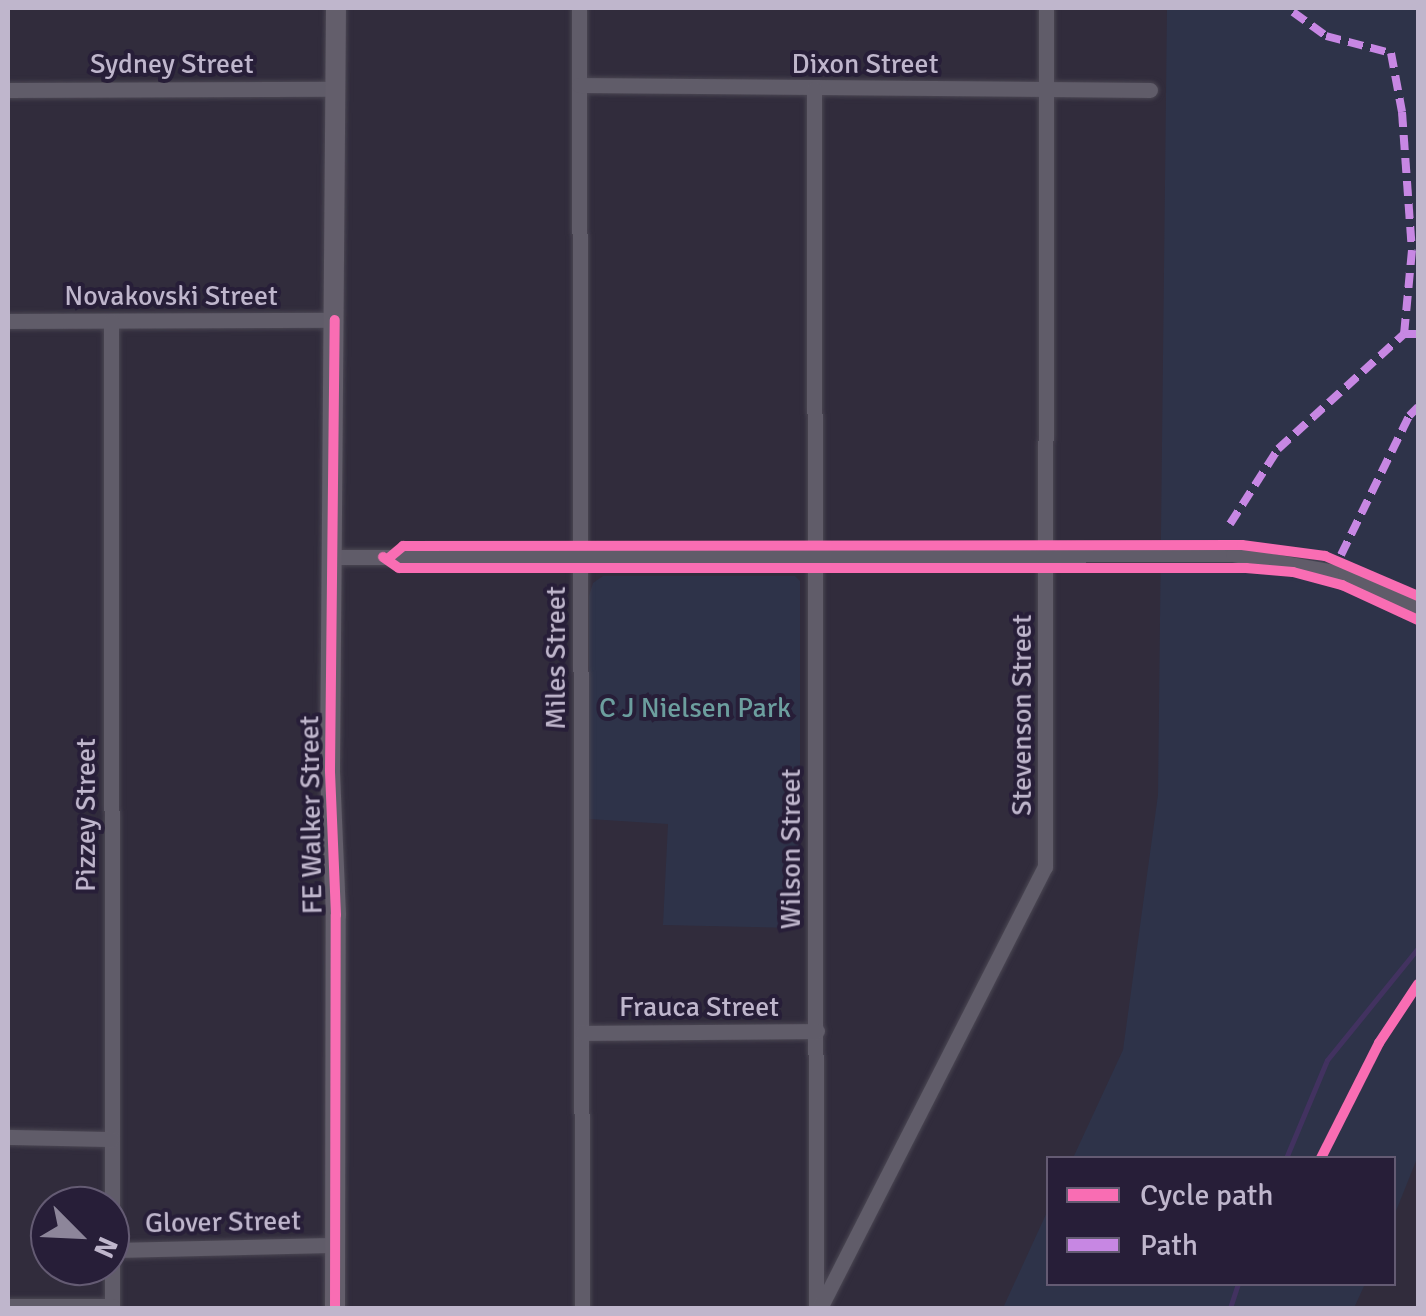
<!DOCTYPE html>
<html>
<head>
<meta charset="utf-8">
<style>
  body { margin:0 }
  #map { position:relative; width:1426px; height:1316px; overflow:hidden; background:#312c3c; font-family:Signika,sans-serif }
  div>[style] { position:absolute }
  .green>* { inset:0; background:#2e3349 }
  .stream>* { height:5px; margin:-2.5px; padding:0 2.5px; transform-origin:2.5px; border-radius:2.5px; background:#423260 }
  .roads { filter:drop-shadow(0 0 2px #4b4753) drop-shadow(0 0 2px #4b4753) }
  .minor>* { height:15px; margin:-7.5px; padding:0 7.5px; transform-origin:7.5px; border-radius:7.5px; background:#605c69 }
  .major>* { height:20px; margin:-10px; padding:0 10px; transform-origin:10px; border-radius:10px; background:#635e6b }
  .quiet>* { height:8px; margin-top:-4px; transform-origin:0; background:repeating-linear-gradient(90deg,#c787e3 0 15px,transparent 0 23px) }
  .cycleway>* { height:10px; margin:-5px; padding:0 5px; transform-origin:5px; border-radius:5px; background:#f96db3 }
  span { translate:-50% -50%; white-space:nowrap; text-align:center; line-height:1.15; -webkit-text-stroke:8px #271e38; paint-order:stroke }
  .street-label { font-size:28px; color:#bfb6cc }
  .park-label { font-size:28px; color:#6c9e9e }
  .frame { position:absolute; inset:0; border:10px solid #bfb6cc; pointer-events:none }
  .legend { position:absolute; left:1046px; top:1156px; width:350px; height:130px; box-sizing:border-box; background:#271e38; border:2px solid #645b73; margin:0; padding:12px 18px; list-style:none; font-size:30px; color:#bfb6cc }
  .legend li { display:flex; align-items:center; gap:20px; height:50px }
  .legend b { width:50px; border:2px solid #645b73 }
  .north { position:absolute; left:30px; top:1186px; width:100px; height:100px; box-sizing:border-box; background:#271e38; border:2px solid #645b73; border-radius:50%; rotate:114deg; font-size:28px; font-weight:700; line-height:40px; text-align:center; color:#bfb6cc }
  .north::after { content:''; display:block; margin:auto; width:35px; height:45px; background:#8d869a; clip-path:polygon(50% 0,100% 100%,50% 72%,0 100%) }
</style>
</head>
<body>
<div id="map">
  <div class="green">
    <i style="clip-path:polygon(1167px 8px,1418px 8px,1418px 1156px,1394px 1216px,1394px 1158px,1073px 1158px,1123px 1050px,1158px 795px)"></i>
    <i style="clip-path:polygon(603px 576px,795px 576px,800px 581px,800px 928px,663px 925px,668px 824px,589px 819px,589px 596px,593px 583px)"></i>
    <i style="clip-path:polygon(1048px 1210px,1048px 1284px,1365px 1284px,1354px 1308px,1003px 1308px)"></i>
  </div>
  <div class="stream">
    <i style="left:1286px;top:1158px;width:106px;rotate:-67.3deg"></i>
    <i style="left:1327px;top:1060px;width:144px;rotate:-50.9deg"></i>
    <i style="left:1230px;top:1308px;width:25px;rotate:-72deg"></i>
  </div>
  <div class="roads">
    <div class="minor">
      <i style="left:579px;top:8px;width:1300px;rotate:89.87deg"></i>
      <i style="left:579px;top:85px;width:571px;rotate:0.5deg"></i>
      <i style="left:814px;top:89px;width:1219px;rotate:89.91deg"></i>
      <i style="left:8px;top:90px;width:328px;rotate:-0.2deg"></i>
      <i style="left:8px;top:321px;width:327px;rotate:-0.2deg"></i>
      <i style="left:111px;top:321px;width:987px;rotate:89.94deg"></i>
      <i style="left:333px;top:557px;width:900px;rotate:-0.19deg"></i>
      <i style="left:1233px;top:554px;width:114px;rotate:10.1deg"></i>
      <i style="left:1345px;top:574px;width:81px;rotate:25.6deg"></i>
      <i style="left:582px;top:1033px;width:235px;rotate:-0.5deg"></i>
      <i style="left:8px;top:1137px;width:104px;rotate:1.1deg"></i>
      <i style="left:112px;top:1250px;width:222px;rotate:-1.3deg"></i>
      <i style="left:8px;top:1306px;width:104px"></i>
      <i style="left:820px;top:1308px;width:495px;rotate:-63deg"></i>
      <i style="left:1045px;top:867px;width:859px;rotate:-89.93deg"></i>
    </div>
    <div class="major">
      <i style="left:335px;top:1308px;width:393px;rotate:-89.9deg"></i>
      <i style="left:336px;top:915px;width:145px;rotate:-92.4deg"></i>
      <i style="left:330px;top:770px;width:762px;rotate:-89.55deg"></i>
    </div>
  </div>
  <div class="quiet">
    <i style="left:1293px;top:12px;width:41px;rotate:36deg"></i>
    <i style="left:1326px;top:36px;width:67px;rotate:14.7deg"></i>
    <i style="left:1391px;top:53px;width:60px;rotate:79.4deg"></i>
    <i style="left:1402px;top:112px;width:138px;rotate:85.9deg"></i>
    <i style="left:1412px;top:250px;width:84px;rotate:95.4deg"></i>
    <i style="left:1404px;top:334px;width:14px"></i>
    <i style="left:1230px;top:524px;width:89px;rotate:-57.4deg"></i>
    <i style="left:1278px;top:449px;width:171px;rotate:-42.4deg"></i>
    <i style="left:1341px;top:555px;width:155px;rotate:-63.9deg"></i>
    <i style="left:1409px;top:416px;width:13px;rotate:-45deg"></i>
  </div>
  <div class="cycleway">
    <i style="left:383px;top:557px;width:19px;rotate:35deg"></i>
    <i style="left:399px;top:568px;width:847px"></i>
    <i style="left:1246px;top:568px;width:47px;rotate:4.9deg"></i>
    <i style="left:1293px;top:572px;width:51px;rotate:14.9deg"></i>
    <i style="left:1342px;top:585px;width:84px;rotate:24.7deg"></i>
    <i style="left:390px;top:557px;width:17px;rotate:-40deg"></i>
    <i style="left:403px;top:546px;width:839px;rotate:-0.07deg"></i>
    <i style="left:1242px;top:545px;width:84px;rotate:7.5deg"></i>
    <i style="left:1325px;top:556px;width:101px;rotate:23.3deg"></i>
    <i style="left:1321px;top:1158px;width:129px;rotate:-63.2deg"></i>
    <i style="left:1379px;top:1043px;width:71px;rotate:-56.5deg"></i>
    <i style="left:335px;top:1308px;width:393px;rotate:-89.9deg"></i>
    <i style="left:336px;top:915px;width:145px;rotate:-92.4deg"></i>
    <i style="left:330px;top:770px;width:450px;rotate:-89.4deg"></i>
  </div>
  <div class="street-label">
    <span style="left:172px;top:64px">Sydney Street</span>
    <span style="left:865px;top:64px">Dixon Street</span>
    <span style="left:171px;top:296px">Novakovski Street</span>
    <span style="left:556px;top:658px;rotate:-90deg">Miles Street</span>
    <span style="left:1022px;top:715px;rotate:-90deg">Stevenson Street</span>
    <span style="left:86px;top:815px;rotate:-90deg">Pizzey Street</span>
    <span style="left:311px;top:815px;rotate:-91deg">FE Walker Street</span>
    <span style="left:791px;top:849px;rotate:-90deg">Wilson Street</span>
    <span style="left:699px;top:1007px">Frauca Street</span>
    <span style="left:223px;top:1222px;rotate:-1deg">Glover Street</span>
  </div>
  <div class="park-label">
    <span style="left:695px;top:708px">C J Nielsen Park</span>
  </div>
  <div class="frame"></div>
  <ul class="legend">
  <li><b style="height:12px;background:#f96db3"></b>Cycle path</li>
  <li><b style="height:12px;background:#c787e3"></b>Path</li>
  </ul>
  <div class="north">N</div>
</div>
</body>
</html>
